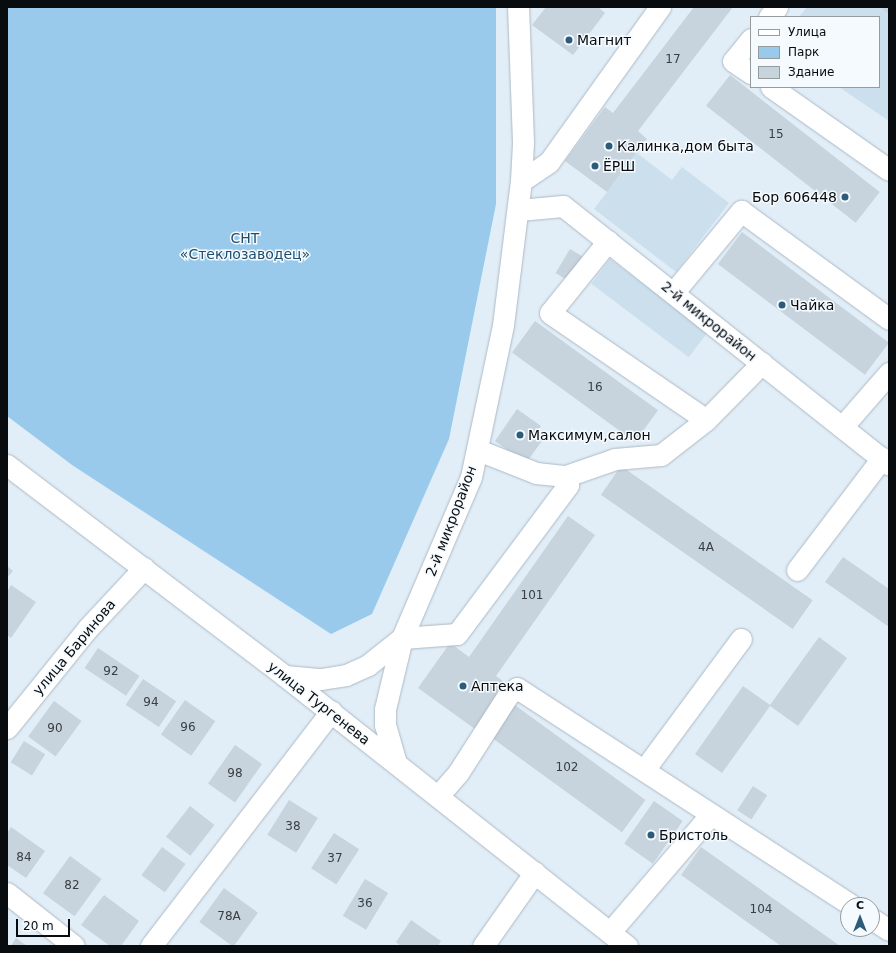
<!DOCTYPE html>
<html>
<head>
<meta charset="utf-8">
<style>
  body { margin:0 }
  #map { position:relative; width:896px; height:953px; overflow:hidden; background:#e1eef8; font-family:"DejaVu Sans",sans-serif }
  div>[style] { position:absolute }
  .built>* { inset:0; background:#ccdfed; transform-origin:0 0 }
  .green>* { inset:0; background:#99caec }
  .building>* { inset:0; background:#c7d3dd; transform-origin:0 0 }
  .roads { filter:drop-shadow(0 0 1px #adb9c3) drop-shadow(0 0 1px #adb9c3) }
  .minor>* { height:21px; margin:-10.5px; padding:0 10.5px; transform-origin:10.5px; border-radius:10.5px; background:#fff }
  .dots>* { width:11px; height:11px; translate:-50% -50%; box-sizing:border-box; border:2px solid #f5fafe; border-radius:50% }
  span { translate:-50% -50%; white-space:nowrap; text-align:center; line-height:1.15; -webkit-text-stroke:3px #f5fafe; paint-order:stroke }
  .number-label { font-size:12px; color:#383e42 }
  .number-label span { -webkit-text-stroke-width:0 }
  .poi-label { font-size:14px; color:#080c0f }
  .left { translate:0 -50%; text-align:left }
  .right { translate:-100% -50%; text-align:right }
  .park-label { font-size:14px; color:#1e4d6c }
  .street-label { font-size:14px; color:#080c0f }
  .frame { position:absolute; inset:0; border:8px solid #080c0f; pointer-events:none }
  .legend { position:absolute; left:750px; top:16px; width:130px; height:72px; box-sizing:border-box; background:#f5fafe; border:1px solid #969b9e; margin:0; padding:5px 7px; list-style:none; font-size:12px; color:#080c0f }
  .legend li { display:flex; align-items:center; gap:8px; height:20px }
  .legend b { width:20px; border:1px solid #969b9e }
  .north { position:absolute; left:840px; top:897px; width:40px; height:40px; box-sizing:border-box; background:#f5fafe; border:1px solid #969b9e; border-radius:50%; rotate:0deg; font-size:11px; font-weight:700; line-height:16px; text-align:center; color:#080c0f }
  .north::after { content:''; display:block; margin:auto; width:14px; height:18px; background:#2d5c7b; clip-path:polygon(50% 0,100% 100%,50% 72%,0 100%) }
  .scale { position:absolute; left:16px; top:919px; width:54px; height:18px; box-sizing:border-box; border:2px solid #080c0f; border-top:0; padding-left:5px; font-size:12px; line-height:14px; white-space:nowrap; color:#080c0f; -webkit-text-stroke:3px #f5fafe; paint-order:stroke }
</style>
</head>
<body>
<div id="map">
  <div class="built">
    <i style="clip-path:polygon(807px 7px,889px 7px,889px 121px,839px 87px,879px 87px,879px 17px,799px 17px)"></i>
    <i style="clip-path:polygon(637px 153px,672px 180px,682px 167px,729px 203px,676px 272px,594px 209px)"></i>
    <i style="left:610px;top:259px;width:122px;height:31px;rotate:37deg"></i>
  </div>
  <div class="green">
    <i style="clip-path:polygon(7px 7px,496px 7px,496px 204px,449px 439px,372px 614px,331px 634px,72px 465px,7px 416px)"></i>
  </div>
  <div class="building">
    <i style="clip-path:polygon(546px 7px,598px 7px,605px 13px,573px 55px,532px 25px)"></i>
    <i style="clip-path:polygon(694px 7px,733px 7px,638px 131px,647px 139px,607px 192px,565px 161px,605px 107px,613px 113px)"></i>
    <i style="clip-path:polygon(880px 7px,889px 7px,889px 14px)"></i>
    <i style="left:730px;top:75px;width:190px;height:39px;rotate:38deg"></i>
    <i style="left:742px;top:232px;width:184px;height:40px;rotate:37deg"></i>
    <i style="left:570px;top:249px;width:17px;height:28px;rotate:31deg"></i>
    <i style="left:535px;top:321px;width:152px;height:39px;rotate:36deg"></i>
    <i style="clip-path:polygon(517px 409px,541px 426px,537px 432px,544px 438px,526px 463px,495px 441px)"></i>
    <i style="left:621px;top:466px;width:234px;height:35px;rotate:35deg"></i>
    <i style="clip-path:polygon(568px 516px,595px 535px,496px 676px,507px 684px,475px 729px,418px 688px,450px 643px,469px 657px)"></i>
    <i style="clip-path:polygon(843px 557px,889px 589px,889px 627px,825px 582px)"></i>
    <i style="clip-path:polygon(7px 566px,13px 571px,7px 578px)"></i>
    <i style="clip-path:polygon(11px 585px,36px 602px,11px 638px,7px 635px,7px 592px)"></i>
    <i style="clip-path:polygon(819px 637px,847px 658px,798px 726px,770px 706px,722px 773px,695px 754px,743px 686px,770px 705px)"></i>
    <i style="left:98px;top:648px;width:50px;height:24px;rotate:34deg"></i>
    <i style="left:143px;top:679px;width:40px;height:31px;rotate:34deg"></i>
    <i style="left:185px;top:700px;width:37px;height:42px;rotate:35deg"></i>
    <i style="left:54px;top:701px;width:34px;height:44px;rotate:36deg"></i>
    <i style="left:512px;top:703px;width:165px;height:40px;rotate:36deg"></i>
    <i style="left:24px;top:741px;width:25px;height:25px;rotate:32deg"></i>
    <i style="left:235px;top:745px;width:33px;height:47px;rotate:35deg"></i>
    <i style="left:753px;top:786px;width:17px;height:29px;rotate:33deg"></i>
    <i style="left:289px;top:800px;width:34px;height:41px;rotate:32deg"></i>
    <i style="left:654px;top:801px;width:35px;height:52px;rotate:35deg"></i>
    <i style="left:190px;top:806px;width:31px;height:39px;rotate:38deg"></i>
    <i style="clip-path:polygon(11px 827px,45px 851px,26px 878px,7px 865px,7px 833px)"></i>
    <i style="left:334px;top:833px;width:30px;height:42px;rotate:33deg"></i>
    <i style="left:162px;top:847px;width:29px;height:35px;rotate:36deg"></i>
    <i style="clip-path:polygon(701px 847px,840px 946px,781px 946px,681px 875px)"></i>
    <i style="left:70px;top:856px;width:39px;height:46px;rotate:36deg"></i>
    <i style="left:365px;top:879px;width:27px;height:43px;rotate:31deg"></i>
    <i style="left:224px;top:888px;width:42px;height:42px;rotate:36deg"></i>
    <i style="clip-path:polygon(104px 895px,139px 921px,121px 946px,110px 946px,81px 925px)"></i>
    <i style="clip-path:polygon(411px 920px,441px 941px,438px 946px,401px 946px,396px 942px)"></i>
    <i style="clip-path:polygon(16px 938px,27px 946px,11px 946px)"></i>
  </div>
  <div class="roads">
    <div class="minor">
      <i style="left:769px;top:17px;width:13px;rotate:-51deg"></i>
      <i style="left:751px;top:39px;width:28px;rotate:129deg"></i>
      <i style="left:733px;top:61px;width:22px;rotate:34deg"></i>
      <i style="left:771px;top:87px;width:144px;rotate:35.1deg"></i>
      <i style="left:521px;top:181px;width:34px;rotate:-34deg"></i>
      <i style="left:549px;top:162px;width:191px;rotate:-54.4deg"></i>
      <i style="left:519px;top:210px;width:44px;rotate:-5.2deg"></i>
      <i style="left:563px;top:206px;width:416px;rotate:38.4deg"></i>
      <i style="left:608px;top:241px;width:92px;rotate:128.9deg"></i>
      <i style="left:550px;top:313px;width:189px;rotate:34.4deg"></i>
      <i style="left:706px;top:420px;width:80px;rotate:-45.5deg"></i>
      <i style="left:673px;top:293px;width:107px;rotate:-50.3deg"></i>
      <i style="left:741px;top:211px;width:183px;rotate:36.1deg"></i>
      <i style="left:842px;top:427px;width:72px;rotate:-49deg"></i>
      <i style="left:478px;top:450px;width:62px;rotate:21.6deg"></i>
      <i style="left:536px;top:473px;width:30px;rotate:6deg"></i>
      <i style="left:566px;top:476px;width:52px;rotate:-19.1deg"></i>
      <i style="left:615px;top:459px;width:46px;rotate:-5deg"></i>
      <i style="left:661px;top:455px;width:57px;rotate:-37.9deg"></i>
      <i style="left:7px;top:465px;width:349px;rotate:37.2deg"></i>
      <i style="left:285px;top:676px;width:436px;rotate:38.3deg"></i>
      <i style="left:797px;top:570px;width:141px;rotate:-52.8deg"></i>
      <i style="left:285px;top:676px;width:36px;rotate:5deg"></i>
      <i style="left:321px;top:679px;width:25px;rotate:-9deg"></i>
      <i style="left:346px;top:675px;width:24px;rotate:-24deg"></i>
      <i style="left:368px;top:665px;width:43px;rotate:-38.5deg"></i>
      <i style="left:402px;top:638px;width:55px;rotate:-4.2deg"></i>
      <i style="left:457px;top:634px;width:186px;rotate:-53.3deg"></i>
      <i style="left:568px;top:485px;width:9px;rotate:-103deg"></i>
      <i style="left:7px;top:728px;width:129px;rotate:-51deg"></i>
      <i style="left:88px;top:628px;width:82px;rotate:-47deg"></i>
      <i style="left:396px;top:763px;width:40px;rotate:-106deg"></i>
      <i style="left:385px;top:725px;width:16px;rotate:-90deg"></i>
      <i style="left:385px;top:709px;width:73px;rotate:-76.5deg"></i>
      <i style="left:402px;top:638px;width:175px;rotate:-66.8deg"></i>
      <i style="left:471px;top:477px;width:155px;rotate:-78.1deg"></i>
      <i style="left:503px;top:325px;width:145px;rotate:-82.9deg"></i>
      <i style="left:521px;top:181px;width:39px;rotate:-87deg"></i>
      <i style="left:523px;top:142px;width:135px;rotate:-92.1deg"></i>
      <i style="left:644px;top:770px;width:163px;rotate:-53.5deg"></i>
      <i style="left:438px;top:796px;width:30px;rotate:-49deg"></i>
      <i style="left:458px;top:773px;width:93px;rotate:-57.3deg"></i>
      <i style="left:508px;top:695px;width:11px;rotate:-38deg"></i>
      <i style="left:517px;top:688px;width:398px;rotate:33deg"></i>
      <i style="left:7px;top:893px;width:85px;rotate:38.3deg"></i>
      <i style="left:872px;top:919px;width:20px;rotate:33deg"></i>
      <i style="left:610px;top:932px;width:155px;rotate:-49.4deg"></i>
      <i style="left:151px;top:946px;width:296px;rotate:-52.5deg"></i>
      <i style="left:483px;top:946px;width:90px;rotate:-54.9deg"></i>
    </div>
  </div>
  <div class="dots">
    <i style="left:569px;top:40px;background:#2d5c7b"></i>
    <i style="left:609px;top:146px;background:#2d5c7b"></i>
    <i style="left:595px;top:166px;background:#2d5c7b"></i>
    <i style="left:845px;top:197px;background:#2d5c7b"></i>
    <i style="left:782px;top:305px;background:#2d5c7b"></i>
    <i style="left:520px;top:435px;background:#2d5c7b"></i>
    <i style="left:463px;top:686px;background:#2d5c7b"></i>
    <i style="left:651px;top:835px;background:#2d5c7b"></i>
  </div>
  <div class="number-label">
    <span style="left:673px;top:60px">17</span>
    <span style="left:776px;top:135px">15</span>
    <span style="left:595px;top:388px">16</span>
    <span style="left:706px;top:548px">4А</span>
    <span style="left:532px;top:596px">101</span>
    <span style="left:111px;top:672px">92</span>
    <span style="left:151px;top:703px">94</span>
    <span style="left:188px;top:728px">96</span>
    <span style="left:55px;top:729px">90</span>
    <span style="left:567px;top:768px">102</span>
    <span style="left:235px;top:774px">98</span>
    <span style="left:293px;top:827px">38</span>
    <span style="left:24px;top:858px">84</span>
    <span style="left:335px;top:859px">37</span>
    <span style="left:72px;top:886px">82</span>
    <span style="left:365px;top:904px">36</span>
    <span style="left:761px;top:910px">104</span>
    <span style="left:229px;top:917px">78А</span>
  </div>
  <div class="poi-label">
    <span class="left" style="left:577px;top:40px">Магнит</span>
    <span class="left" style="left:617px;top:146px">Калинка,дом быта</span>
    <span class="left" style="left:603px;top:166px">ЁРШ</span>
    <span class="right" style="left:837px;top:197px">Бор 606448</span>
    <span class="left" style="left:790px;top:305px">Чайка</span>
    <span class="left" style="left:528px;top:435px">Максимум,салон</span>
    <span class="left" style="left:471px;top:686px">Аптека</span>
    <span class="left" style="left:659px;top:835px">Бристоль</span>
  </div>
  <div class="park-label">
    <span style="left:245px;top:246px">СНТ<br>«Стеклозаводец»</span>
  </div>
  <div class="street-label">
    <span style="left:709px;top:321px;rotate:39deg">2-й микрорайон</span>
    <span style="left:451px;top:521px;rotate:-69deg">2-й микрорайон</span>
    <span style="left:74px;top:647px;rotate:-50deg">улица Баринова</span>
    <span style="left:319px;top:703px;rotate:38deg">улица Тургенева</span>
  </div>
  <div class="frame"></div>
  <ul class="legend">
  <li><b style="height:5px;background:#fff"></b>Улица</li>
  <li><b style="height:11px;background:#99caec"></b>Парк</li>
  <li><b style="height:11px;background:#c7d3dd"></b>Здание</li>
  </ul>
  <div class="north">С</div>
  <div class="scale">20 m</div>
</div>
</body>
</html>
